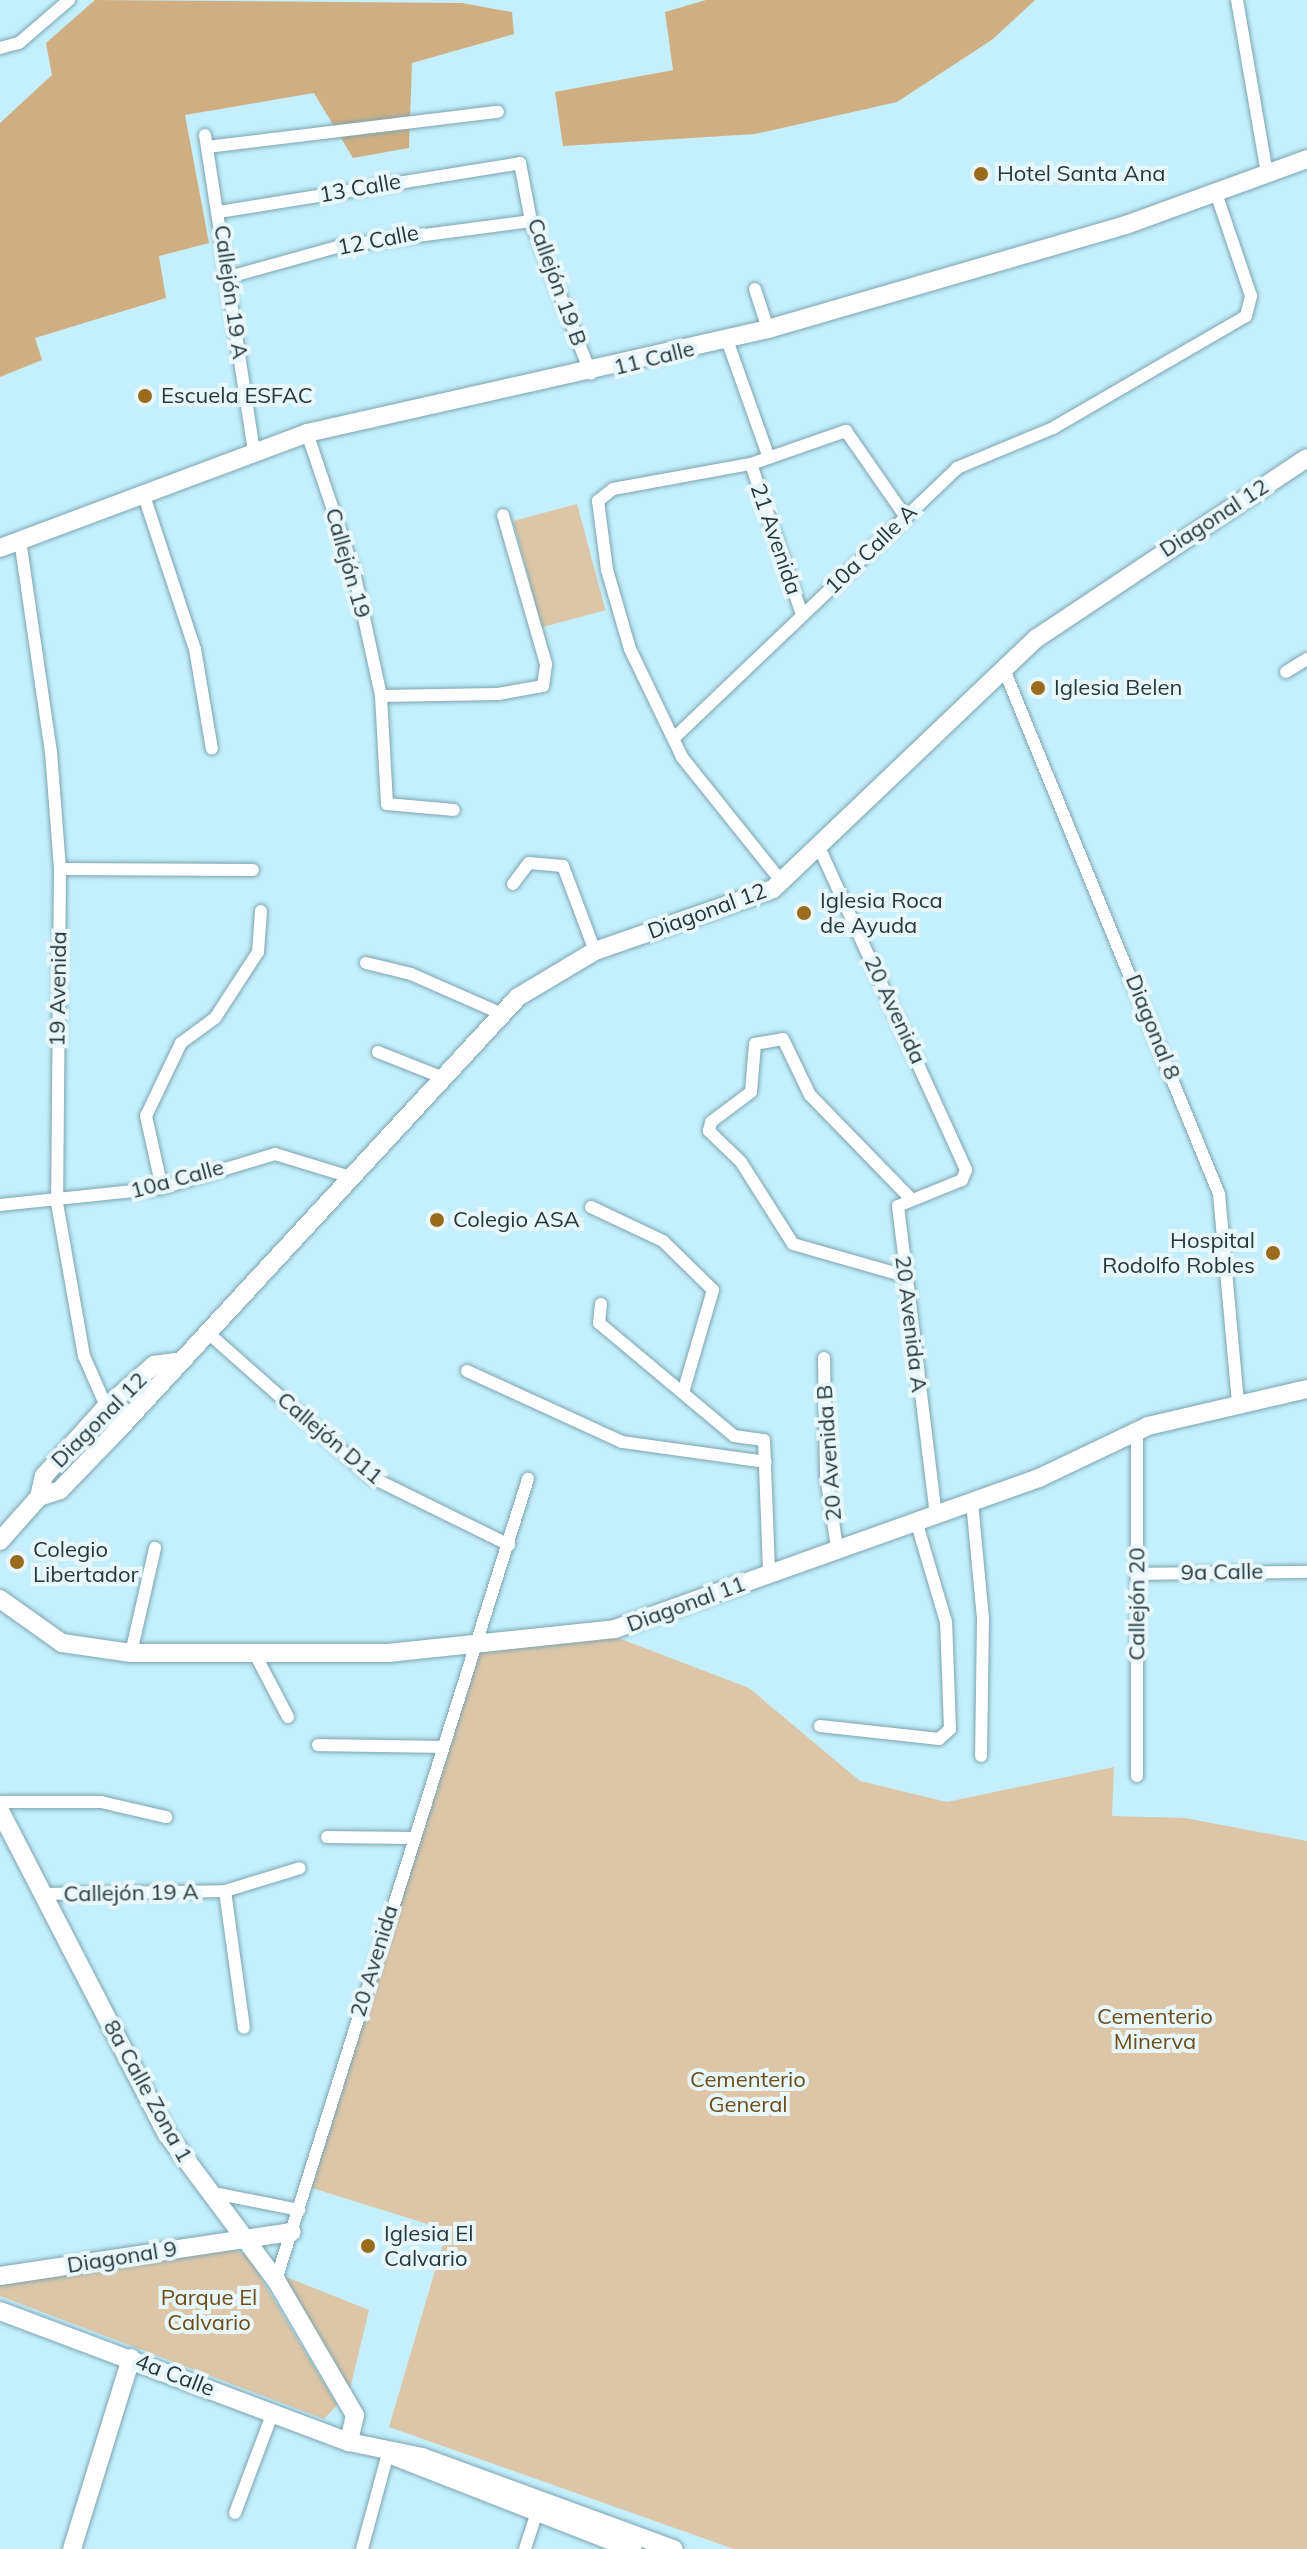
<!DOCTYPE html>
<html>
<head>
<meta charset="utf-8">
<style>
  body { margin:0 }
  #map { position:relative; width:1307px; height:2549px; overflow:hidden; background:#c5effc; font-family:Mulish,sans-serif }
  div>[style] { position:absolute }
  .green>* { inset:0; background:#ddc6a8; transform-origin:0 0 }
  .forest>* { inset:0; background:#cfaf82 }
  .roads { filter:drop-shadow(0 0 2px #7ca4b0) drop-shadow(0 0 2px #7ca4b0) }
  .street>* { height:12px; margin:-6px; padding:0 6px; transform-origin:6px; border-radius:6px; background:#fff }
  .secondary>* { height:18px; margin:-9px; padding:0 9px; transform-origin:9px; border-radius:9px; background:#fff }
  .dots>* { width:22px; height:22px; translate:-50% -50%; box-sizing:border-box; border:4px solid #e7f7fc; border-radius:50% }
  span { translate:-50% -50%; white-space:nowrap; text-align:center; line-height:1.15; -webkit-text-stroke:8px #e7f7fc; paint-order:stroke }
  .poi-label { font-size:22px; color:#27373d }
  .left { translate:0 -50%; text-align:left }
  .right { translate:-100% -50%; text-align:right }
  .street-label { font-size:22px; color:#27373d }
  .park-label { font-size:22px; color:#6d4c18 }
</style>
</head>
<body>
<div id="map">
  <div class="green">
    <i style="left:577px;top:504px;width:110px;height:66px;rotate:75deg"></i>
    <i style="clip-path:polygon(613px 1636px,749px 1688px,860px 1781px,947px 1802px,1114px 1767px,1112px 1816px,1185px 1818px,1307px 1841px,1307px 2549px,734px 2549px,389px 2427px,447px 2230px,312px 2188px,477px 1653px)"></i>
    <i style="clip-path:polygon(224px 2246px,247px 2255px,337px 2405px,324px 2419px,0 2296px,0 2278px)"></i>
    <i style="clip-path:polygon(281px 2275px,369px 2310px,347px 2401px)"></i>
  </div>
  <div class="forest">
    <i style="clip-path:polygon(95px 0,462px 3px,512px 12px,514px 34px,412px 63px,409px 148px,353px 158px,314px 93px,185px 115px,209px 243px,159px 256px,166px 298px,35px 338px,42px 360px,0 377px,0 123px,52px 75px,46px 43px)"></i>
    <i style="clip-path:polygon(706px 0,1035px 0,993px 39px,897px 102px,755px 134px,563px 146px,555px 92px,673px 70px,665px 12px)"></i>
  </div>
  <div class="roads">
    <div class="street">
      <i style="left:1237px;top:0;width:177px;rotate:80.2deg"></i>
      <i style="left:0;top:48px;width:20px;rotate:-15deg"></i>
      <i style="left:19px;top:43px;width:66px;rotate:-40.7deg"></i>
      <i style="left:205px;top:135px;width:319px;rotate:81.2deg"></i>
      <i style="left:207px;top:147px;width:293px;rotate:-6.9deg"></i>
      <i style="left:219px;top:212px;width:305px;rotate:-9.2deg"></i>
      <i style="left:520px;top:163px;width:59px;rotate:79.3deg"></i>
      <i style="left:531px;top:221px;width:164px;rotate:68.6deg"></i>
      <i style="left:229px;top:277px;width:116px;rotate:-15.5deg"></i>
      <i style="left:341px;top:246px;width:192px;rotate:-7.5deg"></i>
      <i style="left:755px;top:289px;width:42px;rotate:72deg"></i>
      <i style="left:727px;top:340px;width:125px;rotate:70.4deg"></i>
      <i style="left:307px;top:433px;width:147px;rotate:71.3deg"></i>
      <i style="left:354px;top:572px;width:127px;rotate:77.7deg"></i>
      <i style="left:381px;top:696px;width:108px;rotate:86.8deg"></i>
      <i style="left:387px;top:804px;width:67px;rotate:5.1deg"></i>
      <i style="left:751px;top:464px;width:159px;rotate:71.3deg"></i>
      <i style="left:143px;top:493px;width:164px;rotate:71.6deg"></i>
      <i style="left:195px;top:649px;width:101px;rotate:80.4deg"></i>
      <i style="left:20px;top:540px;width:214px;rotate:81.7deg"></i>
      <i style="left:51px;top:752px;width:117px;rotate:85.6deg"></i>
      <i style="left:60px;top:869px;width:334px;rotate:90.5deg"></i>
      <i style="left:57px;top:1203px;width:155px;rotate:80deg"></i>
      <i style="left:84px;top:1356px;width:82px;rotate:66.3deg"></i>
      <i style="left:1003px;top:667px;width:570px;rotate:67.71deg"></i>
      <i style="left:1219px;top:1194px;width:211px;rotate:84.8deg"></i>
      <i style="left:1286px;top:672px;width:25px;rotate:-32deg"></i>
      <i style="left:381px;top:696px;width:117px;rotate:-1deg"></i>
      <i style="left:498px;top:694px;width:46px;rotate:-10.1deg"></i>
      <i style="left:543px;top:686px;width:22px;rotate:-82deg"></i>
      <i style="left:546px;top:664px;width:155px;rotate:-106.1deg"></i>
      <i style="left:675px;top:737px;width:390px;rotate:-43.6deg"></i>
      <i style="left:957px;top:468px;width:104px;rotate:-22.6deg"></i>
      <i style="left:1053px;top:428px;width:223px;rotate:-30.1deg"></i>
      <i style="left:1246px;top:316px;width:21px;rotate:-76deg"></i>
      <i style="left:1251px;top:296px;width:109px;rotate:-108.8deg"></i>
      <i style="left:818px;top:845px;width:357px;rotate:65.5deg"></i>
      <i style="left:966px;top:1170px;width:11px;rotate:112deg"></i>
      <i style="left:962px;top:1180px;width:69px;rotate:157.9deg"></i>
      <i style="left:898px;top:1206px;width:310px;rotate:83deg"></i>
      <i style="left:60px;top:869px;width:193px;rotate:0.3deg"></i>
      <i style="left:782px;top:882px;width:160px;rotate:-128.7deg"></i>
      <i style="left:682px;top:757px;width:120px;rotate:-115.7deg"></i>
      <i style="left:630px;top:649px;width:82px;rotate:-106.2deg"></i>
      <i style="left:607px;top:570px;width:70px;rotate:-97.4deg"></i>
      <i style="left:598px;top:501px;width:19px;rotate:-39deg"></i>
      <i style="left:613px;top:489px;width:140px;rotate:-10.3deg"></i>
      <i style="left:751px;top:464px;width:101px;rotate:-19.2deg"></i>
      <i style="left:846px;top:431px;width:103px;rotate:55.2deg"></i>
      <i style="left:513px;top:884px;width:26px;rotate:-53deg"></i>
      <i style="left:529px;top:863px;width:34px;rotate:5deg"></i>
      <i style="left:563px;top:866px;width:91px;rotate:69.4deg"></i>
      <i style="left:366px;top:963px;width:46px;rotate:13.7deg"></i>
      <i style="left:411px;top:974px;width:97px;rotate:23.7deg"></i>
      <i style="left:378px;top:1052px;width:68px;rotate:21.6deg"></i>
      <i style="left:162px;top:1188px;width:74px;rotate:-102.5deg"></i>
      <i style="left:146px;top:1116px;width:81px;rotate:-64.4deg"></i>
      <i style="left:181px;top:1043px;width:42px;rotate:-36.3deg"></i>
      <i style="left:215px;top:1018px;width:79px;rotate:-56.9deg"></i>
      <i style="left:258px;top:952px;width:41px;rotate:-85.8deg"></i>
      <i style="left:0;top:1205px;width:163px;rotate:-6deg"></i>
      <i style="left:162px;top:1188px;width:118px;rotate:-16.7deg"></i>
      <i style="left:275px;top:1154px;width:78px;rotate:17deg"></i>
      <i style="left:591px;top:1207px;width:80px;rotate:25.3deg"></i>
      <i style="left:663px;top:1241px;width:70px;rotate:44.4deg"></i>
      <i style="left:713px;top:1290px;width:103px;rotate:106.3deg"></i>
      <i style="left:905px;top:1276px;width:116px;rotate:-164.1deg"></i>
      <i style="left:793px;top:1244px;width:97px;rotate:-122.4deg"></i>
      <i style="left:741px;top:1162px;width:45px;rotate:-135.9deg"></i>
      <i style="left:709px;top:1131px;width:9px;rotate:-77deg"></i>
      <i style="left:711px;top:1122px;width:50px;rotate:-36.9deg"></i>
      <i style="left:751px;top:1092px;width:48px;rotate:-85.2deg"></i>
      <i style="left:755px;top:1044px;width:28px;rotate:-10deg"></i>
      <i style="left:783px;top:1039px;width:62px;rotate:64.3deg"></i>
      <i style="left:810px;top:1095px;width:145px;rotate:45.8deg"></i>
      <i style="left:601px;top:1304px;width:19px;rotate:96deg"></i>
      <i style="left:599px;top:1323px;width:176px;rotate:39.9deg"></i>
      <i style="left:734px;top:1436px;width:30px;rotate:8deg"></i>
      <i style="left:764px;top:1440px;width:133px;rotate:87.8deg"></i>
      <i style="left:207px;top:1332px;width:219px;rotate:41.5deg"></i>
      <i style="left:371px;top:1477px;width:154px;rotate:26.2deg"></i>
      <i style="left:824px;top:1358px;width:117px;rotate:89deg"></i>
      <i style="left:826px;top:1475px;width:74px;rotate:81.4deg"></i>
      <i style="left:467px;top:1371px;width:170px;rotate:24.6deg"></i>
      <i style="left:622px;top:1442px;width:145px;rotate:7.9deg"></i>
      <i style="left:1137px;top:1431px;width:345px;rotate:90deg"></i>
      <i style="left:972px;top:1502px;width:117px;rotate:84.6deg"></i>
      <i style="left:983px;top:1618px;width:138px;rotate:90.8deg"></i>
      <i style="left:1137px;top:1574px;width:170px;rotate:-0.7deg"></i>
      <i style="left:131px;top:1653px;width:108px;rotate:-77.1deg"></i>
      <i style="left:256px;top:1656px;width:69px;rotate:62.3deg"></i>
      <i style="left:820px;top:1726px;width:120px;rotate:6.2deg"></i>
      <i style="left:939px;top:1739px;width:15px;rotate:-42deg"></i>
      <i style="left:950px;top:1729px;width:107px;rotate:-92.1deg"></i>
      <i style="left:946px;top:1622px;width:105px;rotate:-106.5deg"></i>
      <i style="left:318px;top:1745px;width:124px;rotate:0.9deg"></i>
      <i style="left:0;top:1802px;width:101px"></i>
      <i style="left:101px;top:1802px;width:67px;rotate:13deg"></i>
      <i style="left:327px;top:1837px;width:86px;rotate:0.7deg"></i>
      <i style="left:225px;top:1891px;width:138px;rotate:82.1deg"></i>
      <i style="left:42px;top:1894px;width:183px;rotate:-0.9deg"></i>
      <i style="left:225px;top:1891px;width:78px;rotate:-17deg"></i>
      <i style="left:209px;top:2192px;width:92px;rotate:11.3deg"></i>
      <i style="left:276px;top:2280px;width:840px;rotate:-72.54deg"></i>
      <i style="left:235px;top:2513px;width:108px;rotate:-69.4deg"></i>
      <i style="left:362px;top:2549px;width:99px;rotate:-74.8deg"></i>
      <i style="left:525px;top:2549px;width:45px;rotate:-72deg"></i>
    </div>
    <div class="secondary">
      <i style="left:0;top:548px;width:328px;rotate:-20.5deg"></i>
      <i style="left:307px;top:433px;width:473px;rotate:-12.7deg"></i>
      <i style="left:768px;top:329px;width:373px;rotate:-16.2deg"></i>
      <i style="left:1126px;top:225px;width:193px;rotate:-20deg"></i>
      <i style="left:39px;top:1497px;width:22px;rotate:-18deg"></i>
      <i style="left:60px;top:1490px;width:82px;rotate:-46deg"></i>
      <i style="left:117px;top:1431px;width:591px;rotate:-47.26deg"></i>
      <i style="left:518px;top:997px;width:90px;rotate:-30.9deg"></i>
      <i style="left:595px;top:951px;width:188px;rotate:-19.2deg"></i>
      <i style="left:773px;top:889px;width:364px;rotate:-43.6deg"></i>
      <i style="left:1037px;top:638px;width:324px;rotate:-33.7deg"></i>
      <i style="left:0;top:1541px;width:59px;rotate:-48.4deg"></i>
      <i style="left:39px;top:1497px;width:22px;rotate:-77deg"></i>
      <i style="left:44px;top:1476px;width:90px;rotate:-48.2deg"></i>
      <i style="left:104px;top:1409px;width:67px;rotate:-41.3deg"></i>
      <i style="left:154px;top:1365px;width:22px;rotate:-8deg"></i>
      <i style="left:0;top:1599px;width:76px;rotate:35.4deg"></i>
      <i style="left:62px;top:1643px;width:70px;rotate:8.2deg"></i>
      <i style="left:131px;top:1653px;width:257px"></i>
      <i style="left:388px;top:1653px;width:228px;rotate:-6deg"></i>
      <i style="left:615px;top:1629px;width:450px;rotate:-19.6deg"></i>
      <i style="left:1039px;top:1478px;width:121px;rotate:-25.5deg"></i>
      <i style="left:1148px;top:1426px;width:163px;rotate:-13.1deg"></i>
      <i style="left:0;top:1811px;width:364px;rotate:62.7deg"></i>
      <i style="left:167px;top:2134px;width:182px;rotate:53.3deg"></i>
      <i style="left:276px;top:2280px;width:156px;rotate:59.7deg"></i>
      <i style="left:355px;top:2415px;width:28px;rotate:103deg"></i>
      <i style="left:0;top:2276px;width:295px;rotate:-8.6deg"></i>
      <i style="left:0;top:2311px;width:373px;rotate:20.6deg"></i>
      <i style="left:349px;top:2442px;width:75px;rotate:11.6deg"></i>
      <i style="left:422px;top:2457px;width:268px;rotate:20.1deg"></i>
      <i style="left:394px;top:2456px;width:256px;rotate:21.3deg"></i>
      <i style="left:72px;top:2549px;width:200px;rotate:-72.8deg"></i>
    </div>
  </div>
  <div class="dots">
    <i style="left:981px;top:174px;background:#9b6b1d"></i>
    <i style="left:145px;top:396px;background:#9b6b1d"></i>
    <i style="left:1038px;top:688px;background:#9b6b1d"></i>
    <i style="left:804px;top:913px;background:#9b6b1d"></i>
    <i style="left:437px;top:1220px;background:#9b6b1d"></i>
    <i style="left:1273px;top:1253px;background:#9b6b1d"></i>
    <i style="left:17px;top:1562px;background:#9b6b1d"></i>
    <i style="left:368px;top:2246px;background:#9b6b1d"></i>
  </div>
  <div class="poi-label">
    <span class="left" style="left:997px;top:174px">Hotel Santa Ana</span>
    <span class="left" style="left:161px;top:396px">Escuela ESFAC</span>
    <span class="left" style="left:1054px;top:688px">Iglesia Belen</span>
    <span class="left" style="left:820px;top:913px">Iglesia Roca<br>de Ayuda</span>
    <span class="left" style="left:453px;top:1220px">Colegio ASA</span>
    <span class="right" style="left:1255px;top:1253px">Hospital<br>Rodolfo Robles</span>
    <span class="left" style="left:33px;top:1562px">Colegio<br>Libertador</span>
    <span class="left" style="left:384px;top:2246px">Iglesia El<br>Calvario</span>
  </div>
  <div class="street-label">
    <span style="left:360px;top:188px;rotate:-10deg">13 Calle</span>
    <span style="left:378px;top:240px;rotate:-11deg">12 Calle</span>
    <span style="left:557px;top:282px;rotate:70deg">Callejón 19 B</span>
    <span style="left:231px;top:292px;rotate:82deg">Callejón 19 A</span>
    <span style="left:654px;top:358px;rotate:-14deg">11 Calle</span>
    <span style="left:1214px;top:518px;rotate:-33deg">Diagonal 12</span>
    <span style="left:776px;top:539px;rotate:71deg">21 Avenida</span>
    <span style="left:871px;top:549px;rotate:-44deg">10a Calle A</span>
    <span style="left:348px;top:563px;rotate:74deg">Callejón 19</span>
    <span style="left:707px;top:911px;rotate:-20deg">Diagonal 12</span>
    <span style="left:58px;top:989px;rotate:-89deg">19 Avenida</span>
    <span style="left:895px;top:1010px;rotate:65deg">20 Avenida</span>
    <span style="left:1153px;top:1027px;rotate:68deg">Diagonal 8</span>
    <span style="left:177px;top:1179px;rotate:-15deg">10a Calle</span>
    <span style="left:911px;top:1324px;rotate:83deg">20 Avenida A</span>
    <span style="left:99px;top:1420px;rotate:-45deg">Diagonal 12</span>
    <span style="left:330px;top:1438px;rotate:40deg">Callejón D11</span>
    <span style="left:829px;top:1453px;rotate:-94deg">20 Avenida B</span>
    <span style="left:1222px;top:1572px;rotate:-1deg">9a Calle</span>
    <span style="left:686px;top:1604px;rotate:-20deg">Diagonal 11</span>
    <span style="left:1137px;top:1604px;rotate:-90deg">Callejón 20</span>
    <span style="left:131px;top:1893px;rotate:-1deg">Callejón 19 A</span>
    <span style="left:374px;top:1961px;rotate:-73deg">20 Avenida</span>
    <span style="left:148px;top:2091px;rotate:61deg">8a Calle Zona 1</span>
    <span style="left:122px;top:2257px;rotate:-9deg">Diagonal 9</span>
    <span style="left:175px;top:2375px;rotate:21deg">4a Calle</span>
  </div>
  <div class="park-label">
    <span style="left:1155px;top:2029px">Cementerio<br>Minerva</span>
    <span style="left:748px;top:2092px">Cementerio<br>General</span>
    <span style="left:209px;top:2310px">Parque El<br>Calvario</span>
  </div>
</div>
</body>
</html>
